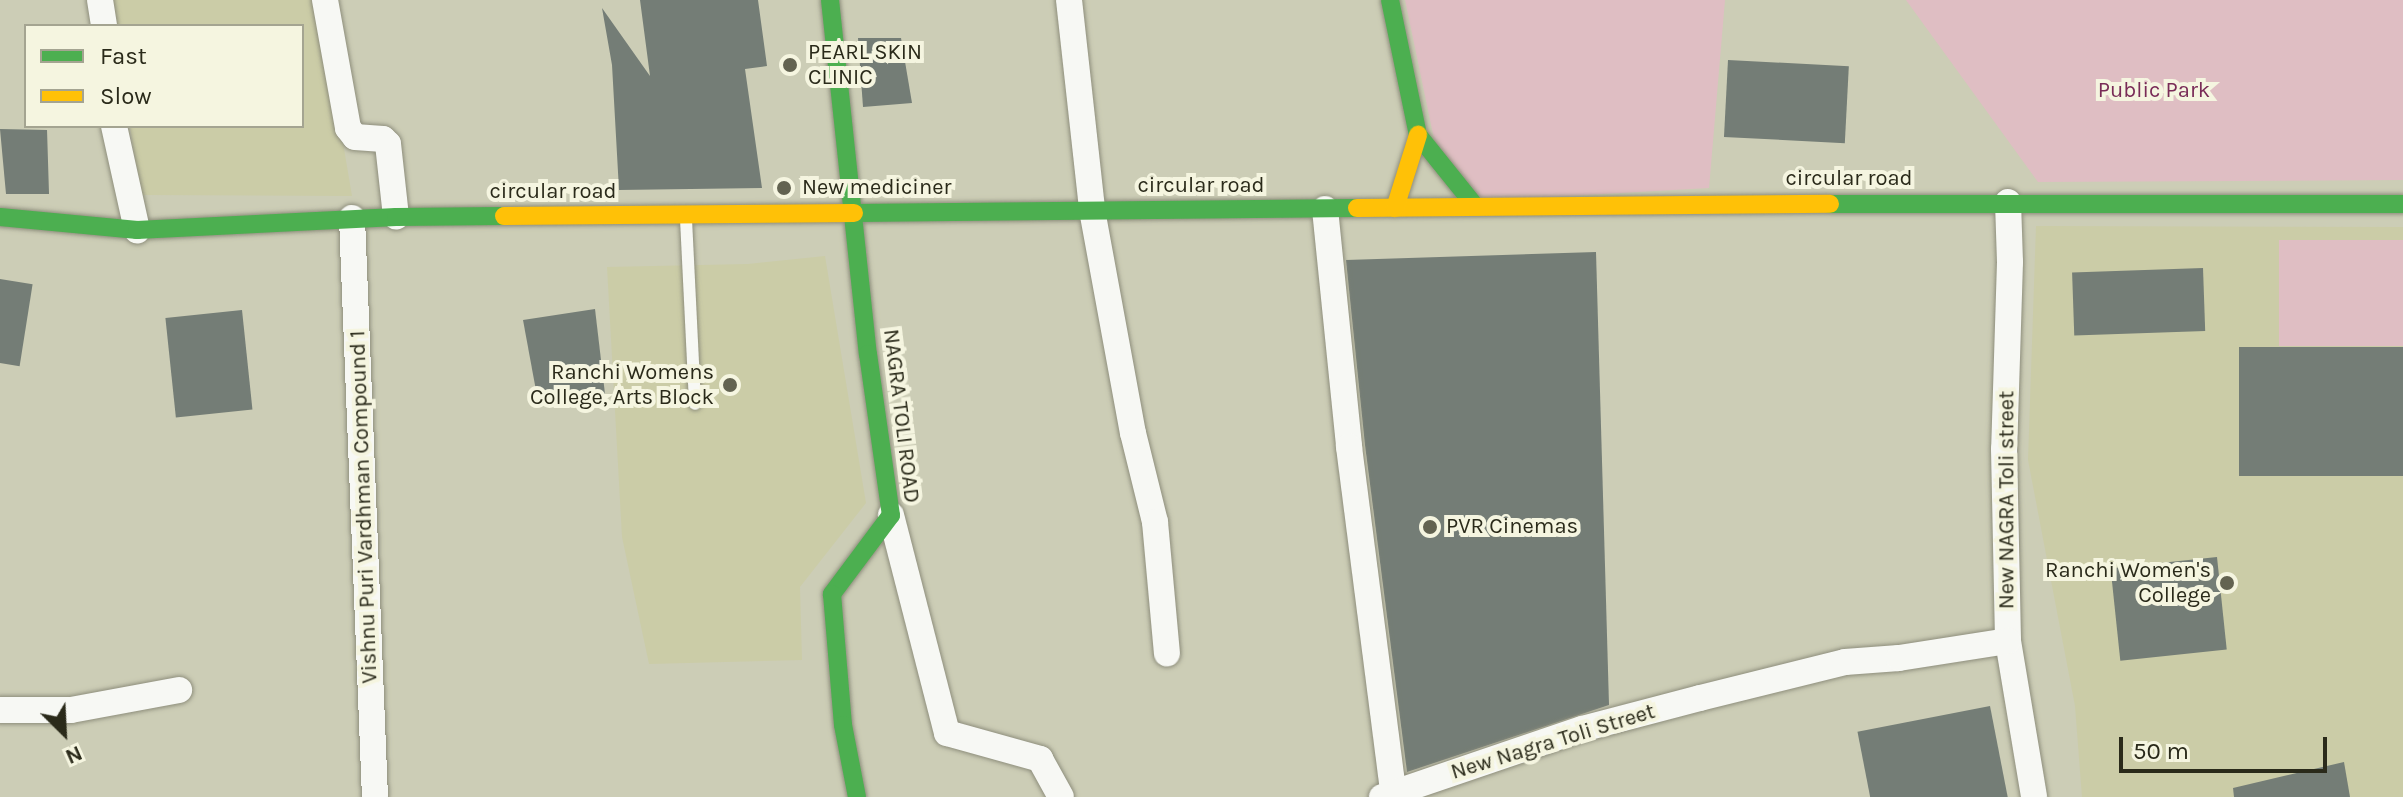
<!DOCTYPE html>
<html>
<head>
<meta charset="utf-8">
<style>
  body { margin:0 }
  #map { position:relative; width:2403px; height:797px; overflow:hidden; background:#cccdb6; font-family:Karla,sans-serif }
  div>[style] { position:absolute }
  .built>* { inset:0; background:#cbcca7 }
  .green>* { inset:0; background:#dfbec3; transform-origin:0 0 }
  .building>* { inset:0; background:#747d76; transform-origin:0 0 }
  .roads { filter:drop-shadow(0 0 2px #8e8e7c) drop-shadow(0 0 2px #8e8e7c) }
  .lane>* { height:12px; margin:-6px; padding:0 6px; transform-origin:6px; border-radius:6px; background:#f7f8f4 }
  .street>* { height:26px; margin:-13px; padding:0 13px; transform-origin:13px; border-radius:13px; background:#f7f8f4 }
  .fast>* { height:18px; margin:-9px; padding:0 9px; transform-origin:9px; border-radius:9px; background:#4caf50 }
  .slow>* { height:18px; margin:-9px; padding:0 9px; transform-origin:9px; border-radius:9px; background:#ffc107 }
  .dots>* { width:22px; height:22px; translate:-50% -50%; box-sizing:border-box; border:4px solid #f5f5e0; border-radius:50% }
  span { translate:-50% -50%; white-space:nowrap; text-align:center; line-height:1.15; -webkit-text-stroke:8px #f5f5e0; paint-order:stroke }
  .poi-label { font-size:22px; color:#2a2a1a }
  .left { translate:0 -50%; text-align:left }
  .right { translate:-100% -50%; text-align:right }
  .park-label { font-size:22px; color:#792b57 }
  .street-label { font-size:22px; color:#2a2a1a }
  .legend { position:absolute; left:24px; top:24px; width:280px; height:104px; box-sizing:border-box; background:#f5f5e0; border:2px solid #a4a491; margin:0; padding:10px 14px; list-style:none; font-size:24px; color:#2a2a1a }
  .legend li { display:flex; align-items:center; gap:16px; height:40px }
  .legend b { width:40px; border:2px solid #a4a491 }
  .north { position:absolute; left:24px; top:693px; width:80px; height:80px; -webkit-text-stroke:6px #f5f5e0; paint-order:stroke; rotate:156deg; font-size:22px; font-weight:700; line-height:32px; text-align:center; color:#2a2a1a }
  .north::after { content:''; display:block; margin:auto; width:28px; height:36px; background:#2a2a1a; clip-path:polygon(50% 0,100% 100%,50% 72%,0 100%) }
  .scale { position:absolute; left:2119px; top:737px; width:208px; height:36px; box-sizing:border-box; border:4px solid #2a2a1a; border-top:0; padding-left:10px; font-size:24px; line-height:28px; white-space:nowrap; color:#2a2a1a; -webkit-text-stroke:6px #f5f5e0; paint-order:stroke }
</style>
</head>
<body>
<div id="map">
  <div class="built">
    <i style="clip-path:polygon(111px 0,319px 0,352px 196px,141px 195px,130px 126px,302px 126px,302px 26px,115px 26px)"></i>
    <i style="clip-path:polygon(2036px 226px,2403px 227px,2403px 797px,2082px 797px,2075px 706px,2028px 460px)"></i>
    <i style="clip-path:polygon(825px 256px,866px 503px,800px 587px,802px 660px,649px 664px,622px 537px,607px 267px,748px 264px)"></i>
  </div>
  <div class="green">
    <i style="clip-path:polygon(1405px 0,1725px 0,1709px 188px,1480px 201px,1434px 139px)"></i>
    <i style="clip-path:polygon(1906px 0,2403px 0,2403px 180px,2038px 182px)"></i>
    <i style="left:2403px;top:240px;width:106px;height:124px;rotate:90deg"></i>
  </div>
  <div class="building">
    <i style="clip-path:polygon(640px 0,758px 0,767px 66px,745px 69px,762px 188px,619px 190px,612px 65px,602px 8px,650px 76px)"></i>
    <i style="clip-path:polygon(858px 38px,901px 38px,912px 103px,863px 107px)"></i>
    <i style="left:1728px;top:60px;width:121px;height:77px;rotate:3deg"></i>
    <i style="clip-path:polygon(0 129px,47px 130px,49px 194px,6px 194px)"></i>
    <i style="clip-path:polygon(1596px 252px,1609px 705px,1407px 772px,1365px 445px,1346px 260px)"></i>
    <i style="left:2203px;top:268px;width:63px;height:131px;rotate:88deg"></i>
    <i style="left:0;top:279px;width:33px;height:83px;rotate:9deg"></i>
    <i style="clip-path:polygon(595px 309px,605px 394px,537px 396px,523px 320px)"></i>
    <i style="left:242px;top:310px;width:100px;height:77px;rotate:84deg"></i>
    <i style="left:2403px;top:347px;width:129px;height:164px;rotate:90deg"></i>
    <i style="left:2217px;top:557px;width:93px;height:107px;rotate:84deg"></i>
    <i style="left:1990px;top:706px;width:93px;height:135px;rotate:79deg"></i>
    <i style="clip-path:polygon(2344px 762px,2350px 797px,2234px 797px,2233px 788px)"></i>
  </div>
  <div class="roads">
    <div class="lane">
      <i style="left:686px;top:219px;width:185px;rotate:87.2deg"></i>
    </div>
    <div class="street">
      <i style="left:100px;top:0;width:26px;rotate:81deg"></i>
      <i style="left:325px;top:0;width:130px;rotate:79.8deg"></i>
      <i style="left:348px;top:128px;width:11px;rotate:52deg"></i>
      <i style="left:355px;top:137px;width:28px;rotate:4deg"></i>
      <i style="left:383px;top:139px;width:7px;rotate:45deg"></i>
      <i style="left:388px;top:144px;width:73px;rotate:83.7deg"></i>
      <i style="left:1069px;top:0;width:211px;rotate:83.7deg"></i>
      <i style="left:1092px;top:210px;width:227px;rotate:79.6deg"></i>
      <i style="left:1133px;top:433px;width:92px;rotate:76.1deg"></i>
      <i style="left:1155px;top:522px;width:132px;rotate:84.8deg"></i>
      <i style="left:114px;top:126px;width:107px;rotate:77.5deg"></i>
      <i style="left:2008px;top:202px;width:60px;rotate:88.1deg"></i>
      <i style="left:2010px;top:262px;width:187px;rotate:91.8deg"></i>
      <i style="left:2004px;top:449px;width:192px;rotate:88.8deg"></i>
      <i style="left:2008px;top:641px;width:158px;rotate:80.5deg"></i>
      <i style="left:1325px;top:209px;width:239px;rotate:84.2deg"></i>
      <i style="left:1349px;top:447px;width:353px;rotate:82.7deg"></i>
      <i style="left:352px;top:218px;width:579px;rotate:87.73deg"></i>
      <i style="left:891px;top:515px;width:225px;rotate:75.6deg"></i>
      <i style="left:947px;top:733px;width:97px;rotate:15.6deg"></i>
      <i style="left:1040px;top:759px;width:43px;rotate:61.1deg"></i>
      <i style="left:0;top:710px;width:71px"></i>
      <i style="left:71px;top:710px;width:110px;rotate:-10.5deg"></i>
      <i style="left:1382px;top:797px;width:211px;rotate:-18.8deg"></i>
      <i style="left:1582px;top:729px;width:122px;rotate:-14.7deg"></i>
      <i style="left:1700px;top:698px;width:149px;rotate:-13.9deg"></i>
      <i style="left:1845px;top:662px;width:54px;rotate:-4.2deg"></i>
      <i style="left:1899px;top:658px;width:110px;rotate:-8.9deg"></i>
    </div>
    <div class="fast">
      <i style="left:830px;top:0;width:356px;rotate:83.9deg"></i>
      <i style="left:868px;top:354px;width:163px;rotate:81.9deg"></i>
      <i style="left:891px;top:515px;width:99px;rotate:126.8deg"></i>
      <i style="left:832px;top:594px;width:131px;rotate:85.2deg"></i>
      <i style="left:843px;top:725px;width:73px;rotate:79deg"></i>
      <i style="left:1390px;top:0;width:138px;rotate:78.3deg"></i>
      <i style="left:1418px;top:135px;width:91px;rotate:51.2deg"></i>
      <i style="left:1830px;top:204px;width:573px"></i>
      <i style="left:854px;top:213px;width:503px;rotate:-0.57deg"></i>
      <i style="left:0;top:217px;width:138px;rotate:5.4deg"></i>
      <i style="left:137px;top:230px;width:259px;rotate:-2.9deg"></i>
      <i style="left:396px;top:217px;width:108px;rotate:-0.5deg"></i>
    </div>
    <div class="slow">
      <i style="left:1357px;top:208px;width:473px;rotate:-0.5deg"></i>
      <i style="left:1395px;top:208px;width:77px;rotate:-72.5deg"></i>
      <i style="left:504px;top:216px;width:350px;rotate:-0.5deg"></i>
    </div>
  </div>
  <div class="dots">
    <i style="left:790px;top:65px;background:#636351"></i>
    <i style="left:784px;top:188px;background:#636351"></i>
    <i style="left:730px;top:385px;background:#636351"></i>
    <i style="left:1430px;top:527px;background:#636351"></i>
    <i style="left:2227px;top:583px;background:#636351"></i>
  </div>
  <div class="poi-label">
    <span class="left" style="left:808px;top:65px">PEARL SKIN<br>CLINIC</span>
    <span class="left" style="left:802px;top:188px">New mediciner</span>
    <span class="right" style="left:714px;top:385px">Ranchi Womens<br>College, Arts Block</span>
    <span class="left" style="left:1446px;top:527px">PVR Cinemas</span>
    <span class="right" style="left:2211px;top:583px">Ranchi Women's<br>College</span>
  </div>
  <div class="park-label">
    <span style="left:2154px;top:91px">Public Park</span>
  </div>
  <div class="street-label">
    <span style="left:1849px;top:179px">circular road</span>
    <span style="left:1201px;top:186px">circular road</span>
    <span style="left:553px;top:192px">circular road</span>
    <span style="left:901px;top:416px;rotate:83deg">NAGRA TOLI ROAD</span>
    <span style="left:2007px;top:500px;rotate:-90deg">New NAGRA Toli street</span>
    <span style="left:364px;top:507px;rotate:-92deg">Vishnu Puri Vardhman Compound 1</span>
    <span style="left:1553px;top:742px;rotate:-17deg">New Nagra Toli Street</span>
  </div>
  <ul class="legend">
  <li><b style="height:10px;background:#4caf50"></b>Fast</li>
  <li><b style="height:10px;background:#ffc107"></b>Slow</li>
  </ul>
  <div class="north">N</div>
  <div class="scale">50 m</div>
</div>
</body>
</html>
